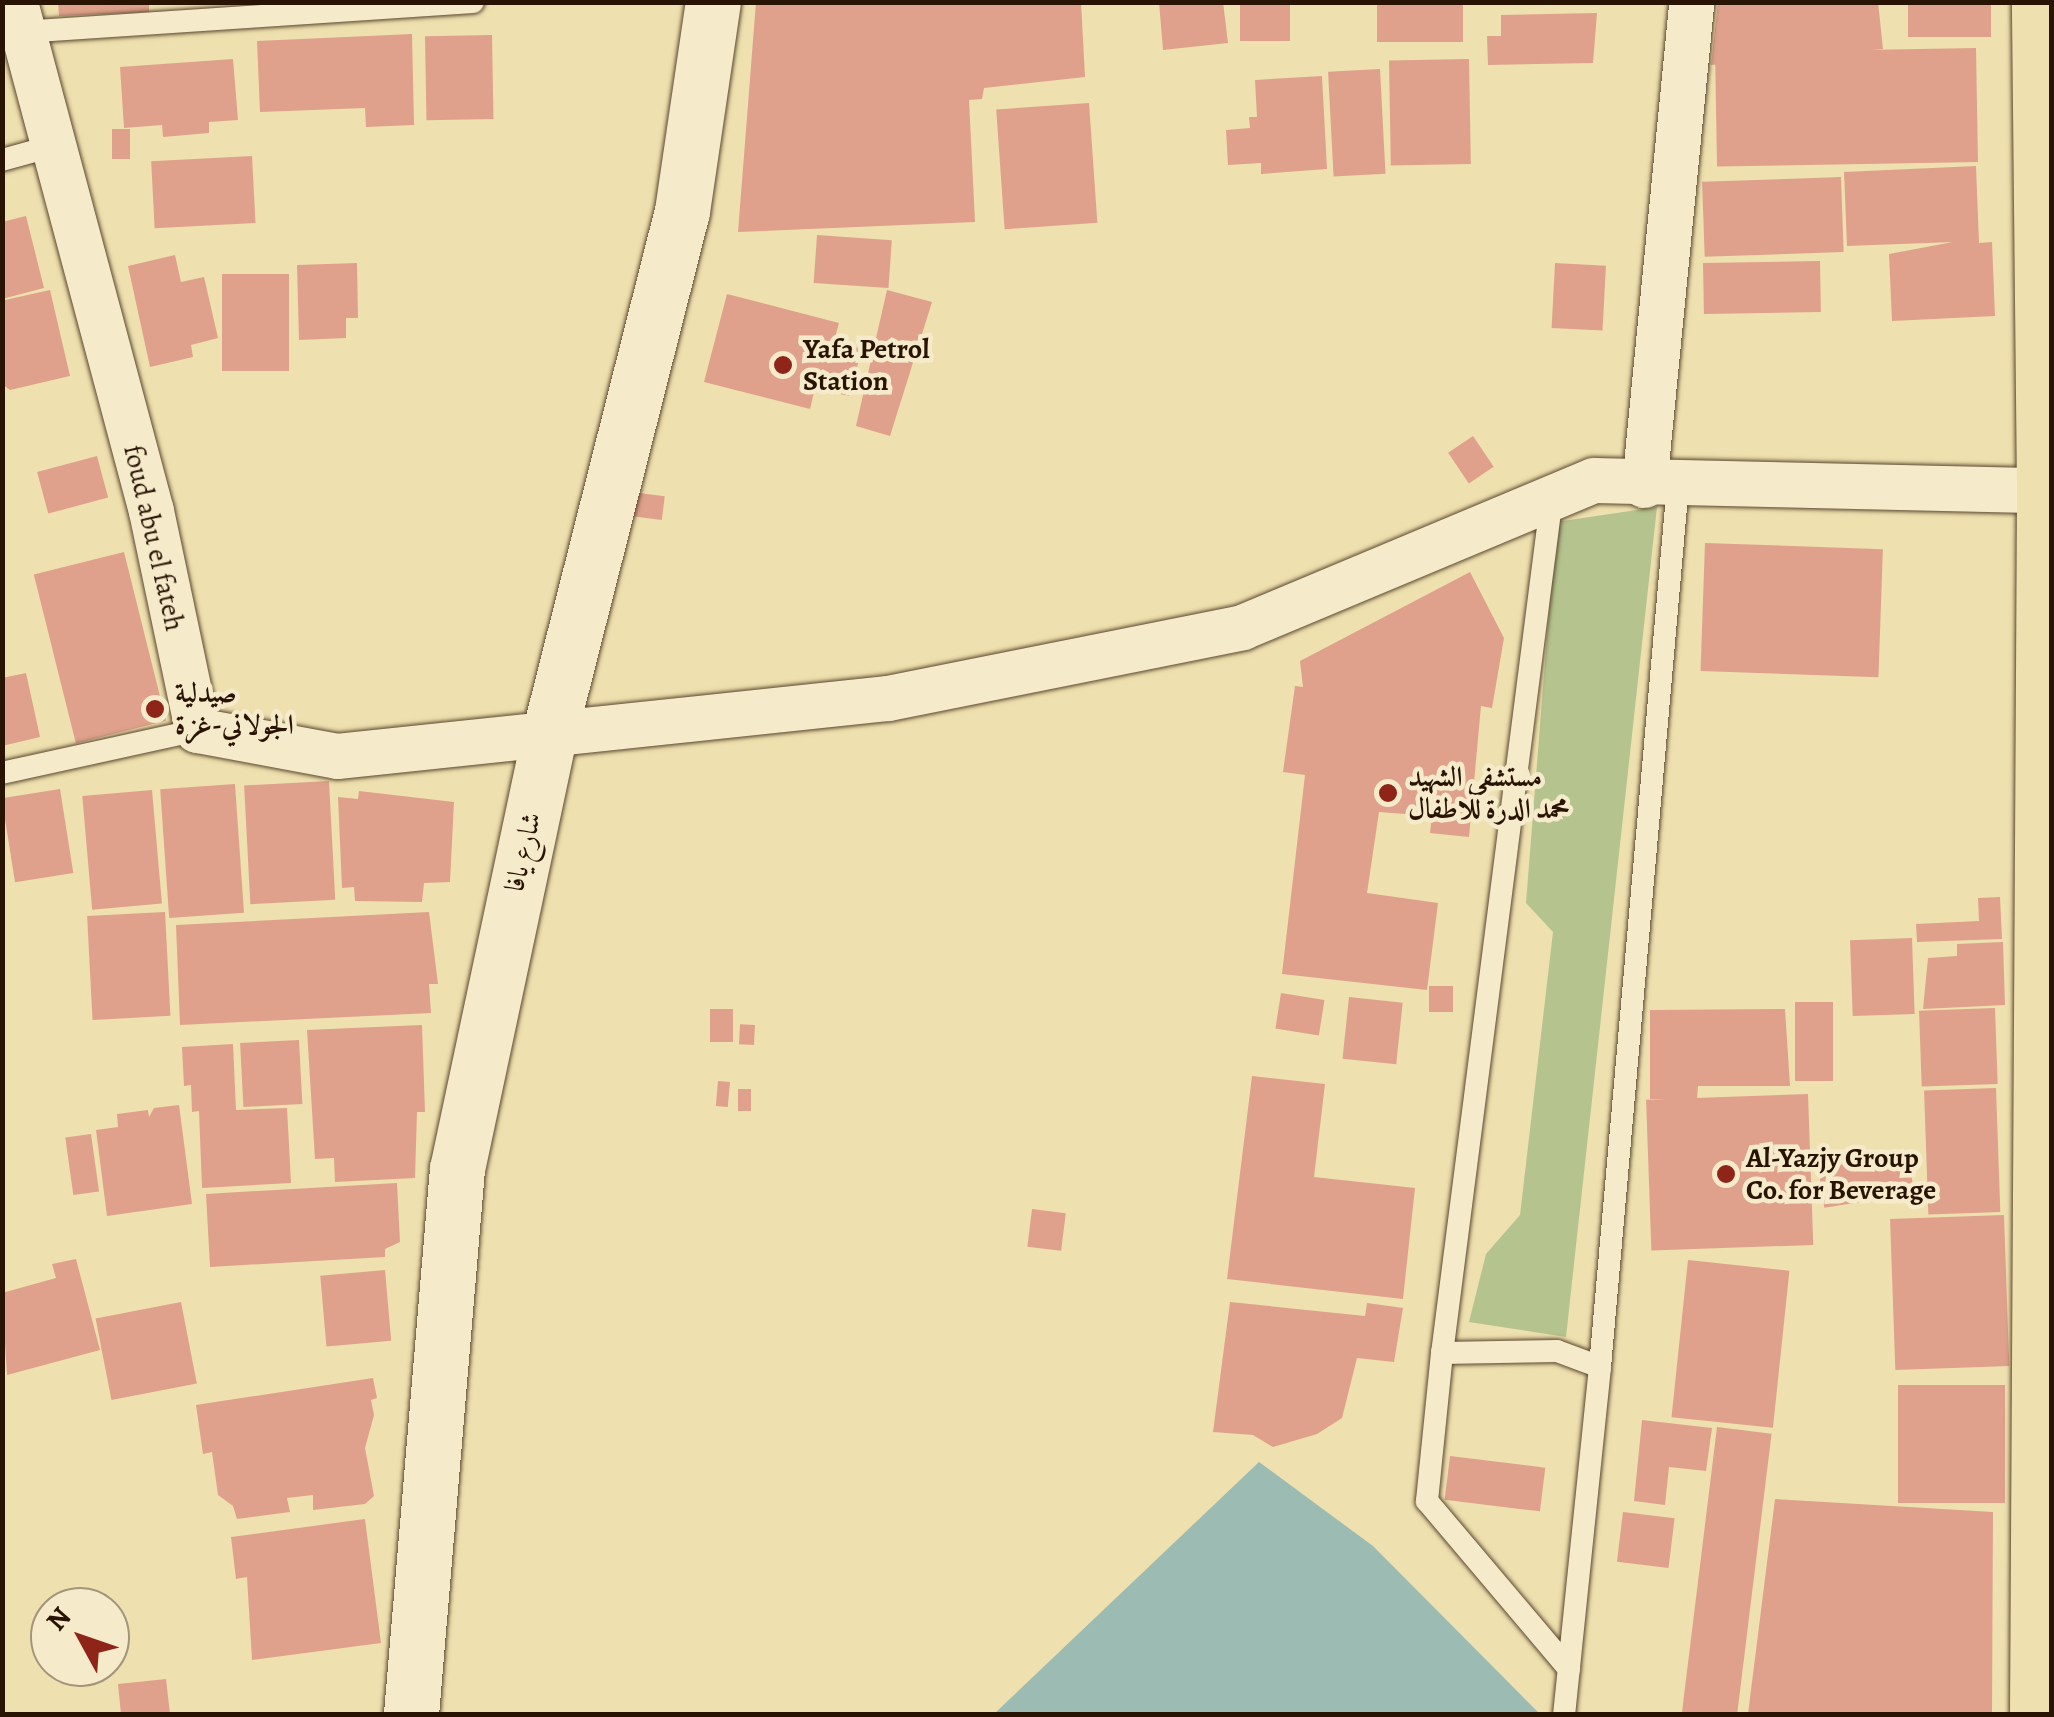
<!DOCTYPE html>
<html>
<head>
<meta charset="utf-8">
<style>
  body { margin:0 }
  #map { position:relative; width:2054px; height:1717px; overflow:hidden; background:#efe0af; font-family:Alegreya,Amiri,serif }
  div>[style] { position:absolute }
  .green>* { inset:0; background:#b5c38e }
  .water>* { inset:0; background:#9cbbb3 }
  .building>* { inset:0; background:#dfa18b; transform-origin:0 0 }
  .roads { filter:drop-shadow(0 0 2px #5a472e) drop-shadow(0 0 2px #5a472e) }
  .service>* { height:22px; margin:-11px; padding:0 11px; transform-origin:11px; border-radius:11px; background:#f5ebcb }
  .minor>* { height:45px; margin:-22.5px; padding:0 22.5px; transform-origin:22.5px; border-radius:22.5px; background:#f5ebcb }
  .tertiary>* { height:55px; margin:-27.5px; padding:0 27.5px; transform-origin:27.5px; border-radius:27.5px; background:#f5ebcb }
  .trunk>* { height:55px; margin:-27.5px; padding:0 27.5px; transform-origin:27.5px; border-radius:27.5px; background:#efe0af }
  .dots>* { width:28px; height:28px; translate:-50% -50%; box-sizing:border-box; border:5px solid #f5ebcb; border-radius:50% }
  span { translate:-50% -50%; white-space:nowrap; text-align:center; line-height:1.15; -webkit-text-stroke:9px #f5ebcb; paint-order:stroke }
  .poi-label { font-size:28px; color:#291403; font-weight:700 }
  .left { translate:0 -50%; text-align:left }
  .street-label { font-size:28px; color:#291403 }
  .frame { position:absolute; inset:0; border:5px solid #291403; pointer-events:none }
  .north { position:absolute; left:30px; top:1587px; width:100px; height:100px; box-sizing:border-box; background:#f5ebcb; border:2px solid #a3957b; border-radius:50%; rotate:310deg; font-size:28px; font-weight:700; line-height:40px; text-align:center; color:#291403 }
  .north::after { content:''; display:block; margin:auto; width:35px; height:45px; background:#8f2418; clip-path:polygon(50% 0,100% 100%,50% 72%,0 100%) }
</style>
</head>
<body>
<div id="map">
  <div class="green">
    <i style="clip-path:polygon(1657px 507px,1566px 1337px,1469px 1322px,1486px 1254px,1520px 1215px,1553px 932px,1526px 903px,1556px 522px)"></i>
  </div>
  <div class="water">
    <i style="clip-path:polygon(1259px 1462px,1373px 1546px,1540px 1714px,994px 1714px)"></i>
  </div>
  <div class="building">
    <i style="clip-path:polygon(58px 2px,149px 2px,149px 12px,59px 16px)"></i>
    <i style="clip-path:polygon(756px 2px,1081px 2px,1085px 77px,984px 88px,982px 99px,969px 100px,975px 222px,738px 232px)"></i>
    <i style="clip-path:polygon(1159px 2px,1223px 2px,1228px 43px,1163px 50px)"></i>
    <i style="left:1240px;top:2px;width:50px;height:39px"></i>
    <i style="left:1377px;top:2px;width:86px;height:40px"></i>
    <i style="clip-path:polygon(1718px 2px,1878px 2px,1883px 49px,1711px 65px)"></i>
    <i style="left:1908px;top:2px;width:83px;height:35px"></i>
    <i style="clip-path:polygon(1597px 13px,1593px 63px,1488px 65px,1487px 36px,1501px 36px,1501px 15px)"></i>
    <i style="clip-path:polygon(412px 34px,414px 125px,366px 127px,365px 108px,260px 112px,257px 41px)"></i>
    <i style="left:492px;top:35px;width:84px;height:67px;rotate:89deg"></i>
    <i style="left:1976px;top:48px;width:114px;height:261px;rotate:89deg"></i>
    <i style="clip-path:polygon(233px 59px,238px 120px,209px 122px,209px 133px,163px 137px,162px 125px,124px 128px,120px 67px)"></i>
    <i style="left:1469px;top:59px;width:105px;height:80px;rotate:89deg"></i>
    <i style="left:1380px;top:69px;width:105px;height:52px;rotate:87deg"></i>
    <i style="clip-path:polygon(1322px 76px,1327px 169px,1261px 174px,1261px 163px,1228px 165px,1226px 130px,1250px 128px,1249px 117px,1257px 117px,1255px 80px)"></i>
    <i style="left:1089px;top:103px;width:120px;height:93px;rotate:86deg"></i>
    <i style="left:130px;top:129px;width:30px;height:18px;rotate:90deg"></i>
    <i style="left:252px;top:156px;width:67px;height:101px;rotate:87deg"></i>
    <i style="clip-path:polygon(1976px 166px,1979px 243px,1992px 242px,1995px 316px,1892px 321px,1889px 254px,1953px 242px,1847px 246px,1844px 172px)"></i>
    <i style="left:1841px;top:177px;width:75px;height:139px;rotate:88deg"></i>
    <i style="clip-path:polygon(26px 216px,44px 288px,2px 299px,2px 222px)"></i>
    <i style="left:817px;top:235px;width:75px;height:48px;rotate:4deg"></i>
    <i style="clip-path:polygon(175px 255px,181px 282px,204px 277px,218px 338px,191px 345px,193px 357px,150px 367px,128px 266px)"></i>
    <i style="left:1820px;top:261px;width:51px;height:117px;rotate:89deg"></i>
    <i style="clip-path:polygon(357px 263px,358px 318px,346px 318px,346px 338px,299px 340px,297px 265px)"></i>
    <i style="left:1555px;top:263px;width:51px;height:65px;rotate:3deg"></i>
    <i style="left:222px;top:274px;width:67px;height:97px"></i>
    <i style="clip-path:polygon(50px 290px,70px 376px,10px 390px,2px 384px,5px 300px)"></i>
    <i style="clip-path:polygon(887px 290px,932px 302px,890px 436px,856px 426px)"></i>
    <i style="clip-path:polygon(727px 294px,839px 323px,834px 341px,862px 349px,849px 396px,815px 388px,810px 409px,704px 382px)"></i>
    <i style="left:1473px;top:436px;width:37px;height:30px;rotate:56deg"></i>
    <i style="left:97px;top:456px;width:43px;height:62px;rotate:75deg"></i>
    <i style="left:631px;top:492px;width:34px;height:24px;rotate:7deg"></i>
    <i style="left:1705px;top:543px;width:178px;height:128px;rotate:2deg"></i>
    <i style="left:124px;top:552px;width:174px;height:93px;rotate:76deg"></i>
    <i style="clip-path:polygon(1470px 572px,1504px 638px,1492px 708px,1481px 706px,1469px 837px,1430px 833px,1432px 816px,1379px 812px,1367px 893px,1438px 903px,1427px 990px,1282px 974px,1305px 775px,1283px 772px,1295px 686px,1303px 687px,1300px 661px)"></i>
    <i style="clip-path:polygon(26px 673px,40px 737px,2px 746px,2px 678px)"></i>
    <i style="left:329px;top:781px;width:119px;height:85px;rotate:87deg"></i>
    <i style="left:235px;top:784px;width:129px;height:75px;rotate:86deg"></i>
    <i style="left:60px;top:789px;width:85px;height:59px;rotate:81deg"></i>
    <i style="left:152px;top:790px;width:114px;height:70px;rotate:85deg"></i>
    <i style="clip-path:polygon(359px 791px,454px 802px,450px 882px,424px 883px,422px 902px,355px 901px,354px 887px,342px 888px,338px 797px,358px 799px)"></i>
    <i style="clip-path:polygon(2000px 897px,2002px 939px,1917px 942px,1916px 924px,1979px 921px,1978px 898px)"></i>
    <i style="left:165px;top:912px;width:104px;height:78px;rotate:87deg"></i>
    <i style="clip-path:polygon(429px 912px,438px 984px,429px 984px,431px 1013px,180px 1025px,176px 925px)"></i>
    <i style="left:1912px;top:938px;width:76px;height:62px;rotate:88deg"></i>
    <i style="clip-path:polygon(2003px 942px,2005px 1005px,1923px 1009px,1928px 958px,1957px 956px,1957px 944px)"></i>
    <i style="left:1429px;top:986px;width:24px;height:26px"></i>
    <i style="left:1281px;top:993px;width:44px;height:36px;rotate:9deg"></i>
    <i style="left:1349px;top:997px;width:54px;height:62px;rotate:6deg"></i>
    <i style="left:1833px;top:1002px;width:79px;height:38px;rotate:90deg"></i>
    <i style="left:1995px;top:1008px;width:76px;height:76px;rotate:88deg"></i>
    <i style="left:710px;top:1009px;width:23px;height:33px"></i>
    <i style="clip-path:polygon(1785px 1009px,1790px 1086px,1698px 1086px,1697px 1099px,1650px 1099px,1650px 1010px)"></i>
    <i style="clip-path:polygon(422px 1025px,425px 1112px,417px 1112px,415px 1178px,335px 1182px,334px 1158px,315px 1159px,307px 1030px)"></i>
    <i style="left:755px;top:1025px;width:20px;height:15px;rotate:93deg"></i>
    <i style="left:299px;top:1040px;width:64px;height:59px;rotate:87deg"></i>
    <i style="clip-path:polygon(233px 1044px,236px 1110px,287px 1108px,291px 1183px,202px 1188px,199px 1111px,192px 1112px,191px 1085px,184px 1086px,182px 1047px)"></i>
    <i style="clip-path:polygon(1252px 1076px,1325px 1084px,1314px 1177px,1415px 1188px,1403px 1299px,1227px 1279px)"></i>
    <i style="left:718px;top:1081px;width:12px;height:25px;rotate:5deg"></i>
    <i style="left:1996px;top:1088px;width:124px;height:72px;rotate:88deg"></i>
    <i style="left:738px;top:1089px;width:13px;height:22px"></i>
    <i style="left:1808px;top:1094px;width:151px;height:162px;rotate:88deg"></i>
    <i style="clip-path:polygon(179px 1105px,192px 1204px,107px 1216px,96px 1130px,118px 1127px,117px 1114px,148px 1110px,149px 1117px,154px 1108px)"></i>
    <i style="left:91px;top:1134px;width:58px;height:26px;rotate:82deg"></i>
    <i style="left:1908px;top:1154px;width:40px;height:91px;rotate:81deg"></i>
    <i style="clip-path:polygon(397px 1183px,400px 1242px,385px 1249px,385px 1257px,210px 1267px,206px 1194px)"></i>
    <i style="left:1032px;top:1209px;width:34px;height:38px;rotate:7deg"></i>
    <i style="left:2004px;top:1215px;width:151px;height:114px;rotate:88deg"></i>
    <i style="clip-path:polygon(76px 1259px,100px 1350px,7px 1375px,2px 1293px,56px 1278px,52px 1264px)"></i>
    <i style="left:1688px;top:1260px;width:102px;height:158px;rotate:6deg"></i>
    <i style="left:385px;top:1270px;width:71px;height:65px;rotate:85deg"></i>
    <i style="left:181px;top:1302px;width:83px;height:87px;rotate:79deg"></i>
    <i style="clip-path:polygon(1230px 1302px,1365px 1316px,1367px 1303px,1403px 1308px,1394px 1362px,1357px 1358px,1342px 1418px,1317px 1434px,1273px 1447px,1253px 1435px,1213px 1432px)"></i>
    <i style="clip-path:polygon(373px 1378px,377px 1398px,371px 1400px,374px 1415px,365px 1448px,374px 1496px,365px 1504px,313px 1510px,313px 1495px,287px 1498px,290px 1512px,237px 1519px,233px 1506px,218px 1495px,212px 1452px,203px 1454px,196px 1405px)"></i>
    <i style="left:2005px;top:1385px;width:118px;height:107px;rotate:90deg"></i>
    <i style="clip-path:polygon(1642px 1420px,1712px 1428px,1706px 1471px,1669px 1467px,1665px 1505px,1634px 1501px)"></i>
    <i style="left:1717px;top:1427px;width:55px;height:289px;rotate:7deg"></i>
    <i style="left:1450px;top:1456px;width:96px;height:44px;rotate:7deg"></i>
    <i style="clip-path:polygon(1775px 1499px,1993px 1512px,1992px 1714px,1748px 1714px)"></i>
    <i style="left:1623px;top:1512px;width:52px;height:50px;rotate:7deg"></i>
    <i style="clip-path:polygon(365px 1519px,381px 1643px,252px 1660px,247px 1577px,236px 1579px,231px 1537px)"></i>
    <i style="clip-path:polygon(166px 1679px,170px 1714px,121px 1714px,118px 1684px)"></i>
  </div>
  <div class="roads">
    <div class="service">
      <i style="left:21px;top:32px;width:453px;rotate:-3.8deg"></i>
      <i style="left:2px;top:160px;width:53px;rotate:-15.4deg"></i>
      <i style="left:1552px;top:496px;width:864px;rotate:97.31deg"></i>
      <i style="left:1442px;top:1353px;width:115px;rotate:-1deg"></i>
      <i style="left:1557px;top:1351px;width:46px;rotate:20.4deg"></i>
      <i style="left:1600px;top:1367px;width:349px;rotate:95.9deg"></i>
      <i style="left:2px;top:773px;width:200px;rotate:-12.4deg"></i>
      <i style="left:1442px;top:1353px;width:149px;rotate:95.8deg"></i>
      <i style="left:1427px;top:1501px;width:220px;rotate:49.8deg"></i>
      <i style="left:1600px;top:1367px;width:885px;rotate:-84.95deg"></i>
    </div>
    <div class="minor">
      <i style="left:15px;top:2px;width:527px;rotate:75.04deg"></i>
      <i style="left:151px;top:511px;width:224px;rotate:78.1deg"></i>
      <i style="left:197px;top:730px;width:142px;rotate:10.5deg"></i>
      <i style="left:337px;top:756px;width:554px;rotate:-6.01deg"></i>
      <i style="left:888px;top:698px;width:361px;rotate:-11.3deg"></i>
      <i style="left:1242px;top:627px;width:381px;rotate:-22.7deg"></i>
      <i style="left:1594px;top:480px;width:458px;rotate:1.3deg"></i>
      <i style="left:1644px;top:485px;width:485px;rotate:-84.4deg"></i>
    </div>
    <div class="tertiary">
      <i style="left:411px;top:1714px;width:547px;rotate:-85.18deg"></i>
      <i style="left:457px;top:1169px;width:448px;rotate:-78deg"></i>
      <i style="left:550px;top:731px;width:536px;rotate:-75.76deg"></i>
      <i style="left:682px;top:211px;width:211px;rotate:-81.6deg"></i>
    </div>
    <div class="trunk">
      <i style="left:2037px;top:1714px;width:1224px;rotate:-89.67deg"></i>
      <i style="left:2044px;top:490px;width:488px;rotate:-90.6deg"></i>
    </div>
  </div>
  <div class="dots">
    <i style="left:783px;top:365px;background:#8f2418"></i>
    <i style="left:155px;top:709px;background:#8f2418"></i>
    <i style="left:1388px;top:793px;background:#8f2418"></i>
    <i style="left:1726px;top:1174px;background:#8f2418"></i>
  </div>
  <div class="poi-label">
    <span class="left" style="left:803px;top:365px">Yafa Petrol<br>Station</span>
    <span class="left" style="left:175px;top:709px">صيدلية<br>الجولاني-غزة</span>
    <span class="left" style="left:1408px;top:793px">مستشفى الشهيد<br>محمد الدرة للاطفال</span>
    <span class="left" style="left:1746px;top:1174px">Al-Yazjy Group<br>Co. for Beverage</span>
  </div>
  <div class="street-label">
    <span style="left:154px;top:538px;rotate:77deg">foud abu el fateh</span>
    <span style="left:523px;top:852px;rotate:-77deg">شارع يافا</span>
  </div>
  <div class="frame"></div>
  <div class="north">N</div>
</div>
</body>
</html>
